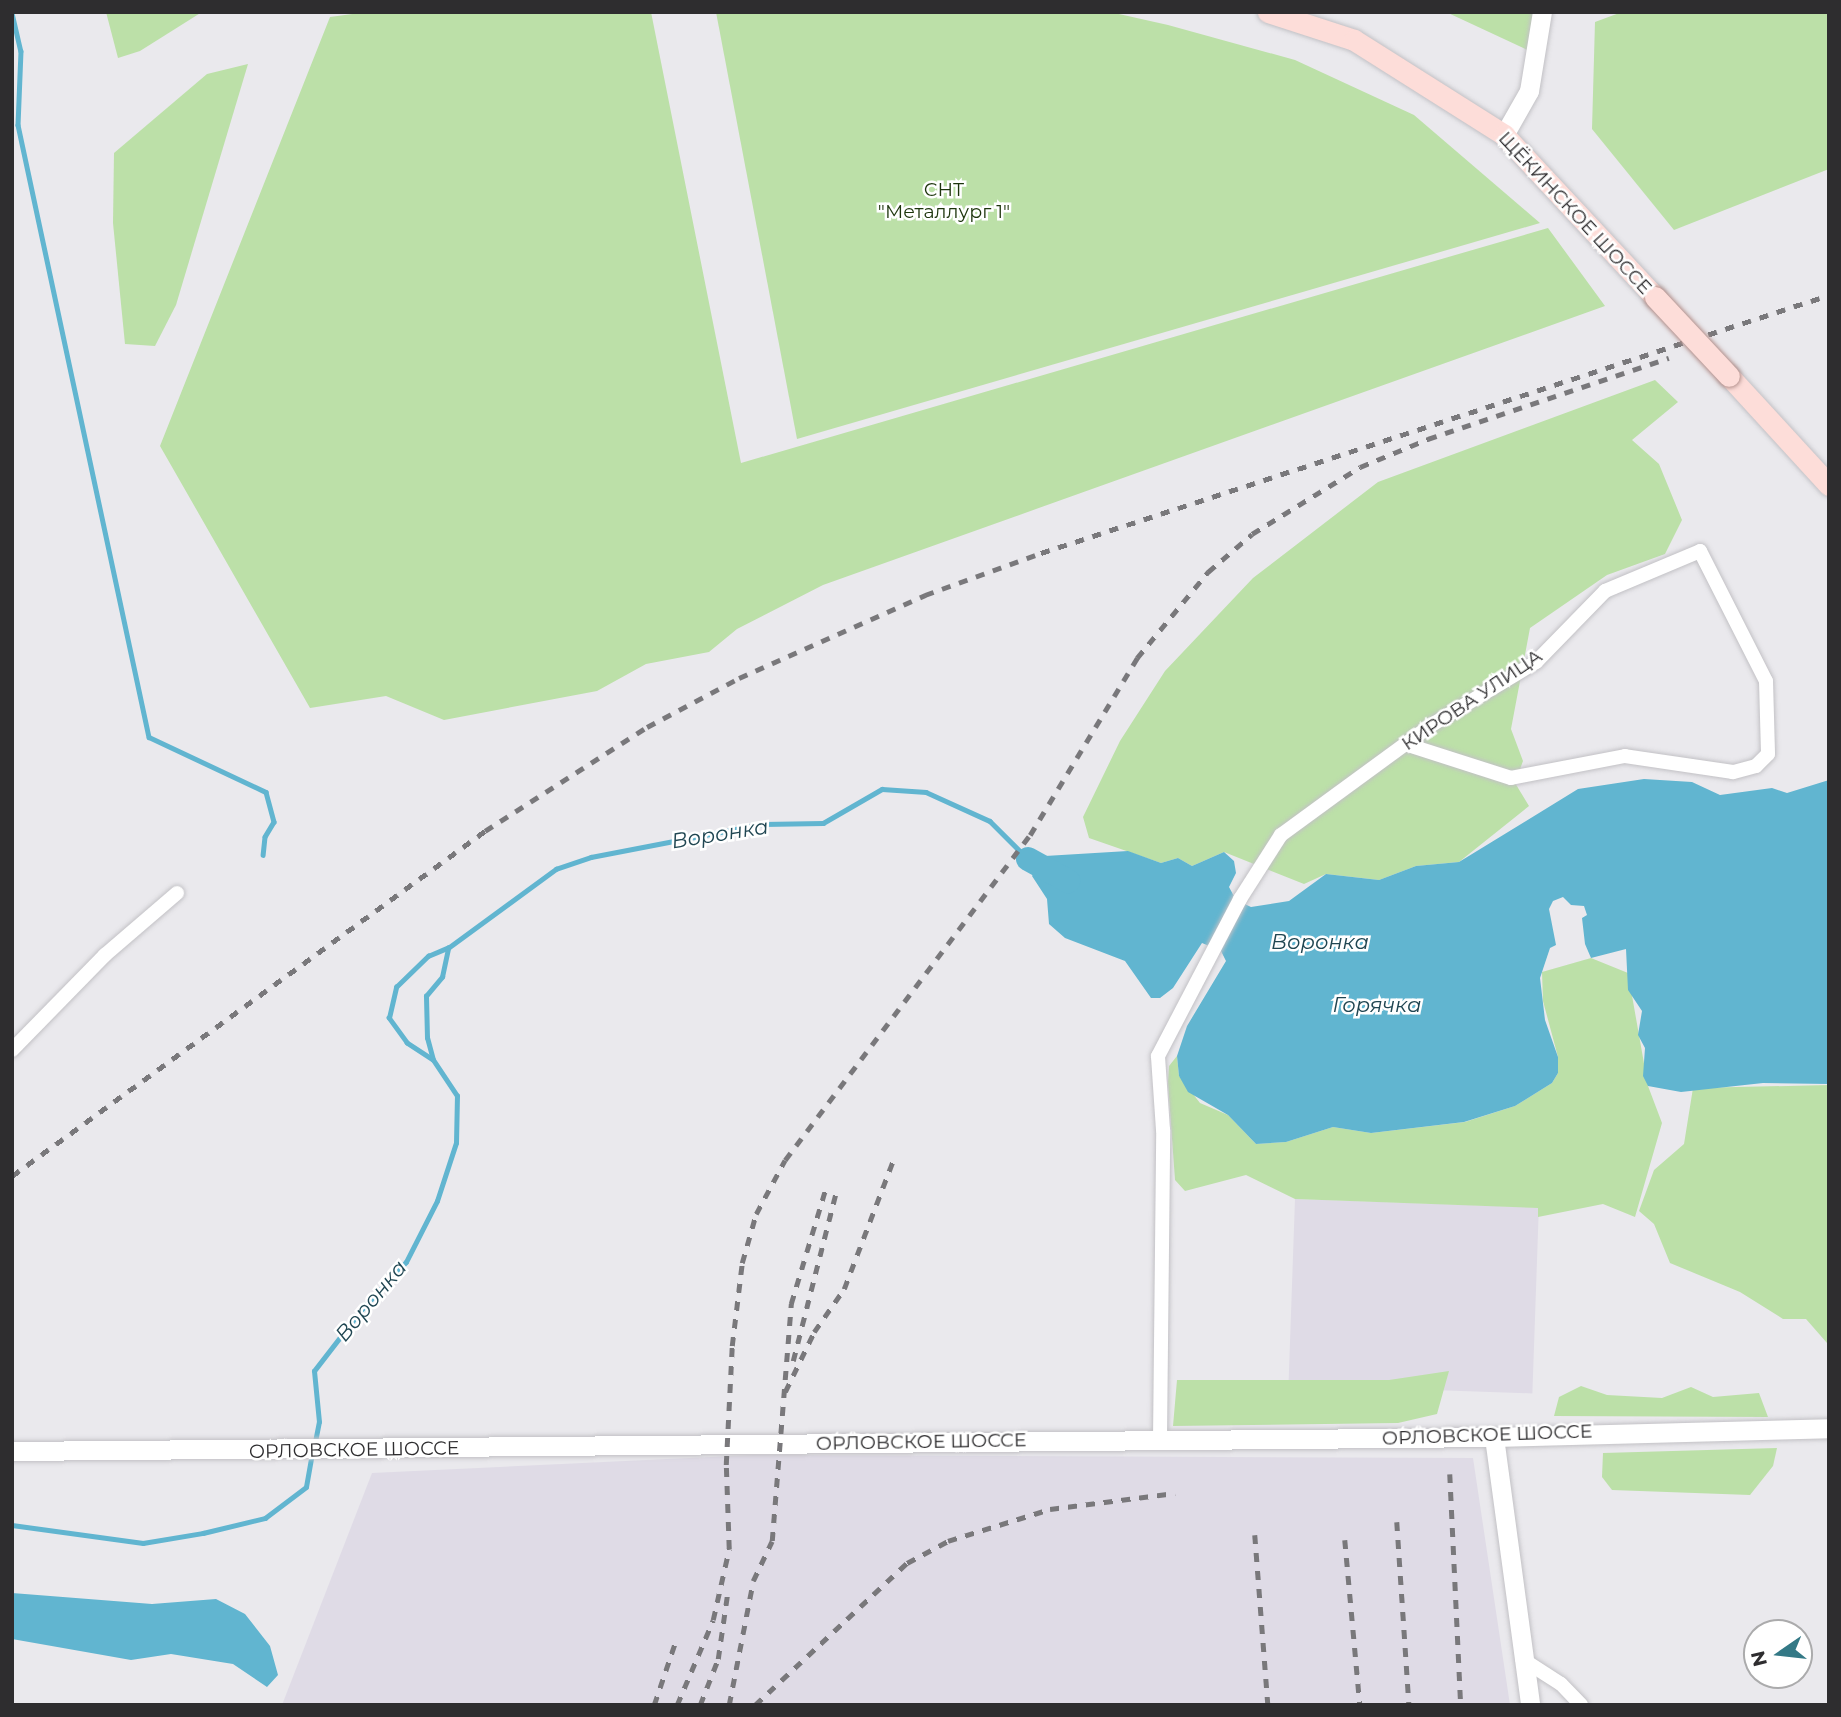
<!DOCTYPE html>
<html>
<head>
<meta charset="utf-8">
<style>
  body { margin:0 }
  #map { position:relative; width:1841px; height:1717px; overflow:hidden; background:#eae9ed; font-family:Montserrat,sans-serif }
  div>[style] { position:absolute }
  .built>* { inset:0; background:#dfdbe6; transform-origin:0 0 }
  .green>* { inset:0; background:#bce0a8 }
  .water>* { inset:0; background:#61b5d0 }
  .stream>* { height:4.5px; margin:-2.25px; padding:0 2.25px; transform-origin:2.25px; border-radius:2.25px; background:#61b5d0 }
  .river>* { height:24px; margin:-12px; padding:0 12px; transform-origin:12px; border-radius:12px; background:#61b5d0 }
  .roads { filter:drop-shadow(0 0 2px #c2c1c5) drop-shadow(0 0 2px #c2c1c5) }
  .street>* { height:14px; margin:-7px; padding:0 7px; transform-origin:7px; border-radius:7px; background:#fff }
  .secondary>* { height:19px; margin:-9.5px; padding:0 9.5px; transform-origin:9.5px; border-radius:9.5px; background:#fff }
  .primary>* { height:21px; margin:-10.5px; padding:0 10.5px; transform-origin:10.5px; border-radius:10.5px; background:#fdddd9 }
  .rail>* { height:4.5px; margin-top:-2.25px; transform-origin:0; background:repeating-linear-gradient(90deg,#79787b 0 9px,transparent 0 18px) }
  .bridges { filter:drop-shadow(0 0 2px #b3918d) drop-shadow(0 0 2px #b3918d) }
  .primary-bridge>* { height:21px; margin:-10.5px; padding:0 10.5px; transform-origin:10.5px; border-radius:10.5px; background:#fdddd9 }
  span { translate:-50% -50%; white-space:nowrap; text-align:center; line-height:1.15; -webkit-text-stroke:5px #fff; paint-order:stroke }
  .park-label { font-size:19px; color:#1d350c }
  .street-label { font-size:19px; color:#2e2d2f }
  .water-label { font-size:21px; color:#204652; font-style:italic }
  .frame { position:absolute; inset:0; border:14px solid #2e2d2f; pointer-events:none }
  .north { position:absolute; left:1743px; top:1619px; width:70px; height:70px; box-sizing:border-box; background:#fff; border:2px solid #ababac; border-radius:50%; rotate:256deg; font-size:19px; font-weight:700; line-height:28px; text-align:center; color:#2e2d2f }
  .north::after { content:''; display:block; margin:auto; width:24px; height:32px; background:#347986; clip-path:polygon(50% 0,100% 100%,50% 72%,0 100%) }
</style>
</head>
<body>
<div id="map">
  <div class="built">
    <i style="left:1295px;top:1199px;width:244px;height:186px;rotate:2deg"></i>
    <i style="clip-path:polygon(753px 1455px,1473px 1458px,1510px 1705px,282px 1705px,372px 1473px)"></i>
  </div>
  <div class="green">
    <i style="clip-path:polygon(106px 12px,202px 12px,140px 51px,118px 58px)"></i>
    <i style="clip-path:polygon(367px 12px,651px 12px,741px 463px,1548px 228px,1605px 306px,823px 585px,737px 629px,709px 652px,646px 664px,597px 691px,444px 720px,386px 696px,310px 708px,160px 446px,330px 17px)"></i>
    <i style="clip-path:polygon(716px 12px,1110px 12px,1168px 25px,1295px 60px,1414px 115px,1540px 223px,797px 439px)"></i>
    <i style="clip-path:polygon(1446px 12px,1542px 12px,1536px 54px)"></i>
    <i style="clip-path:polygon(1622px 12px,1829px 12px,1829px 169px,1674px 230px,1592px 129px,1595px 22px)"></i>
    <i style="clip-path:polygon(248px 64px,176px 305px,155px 346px,125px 344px,113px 223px,114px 153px,207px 74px)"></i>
    <i style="clip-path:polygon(1655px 380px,1678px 402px,1632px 440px,1659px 464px,1682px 520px,1665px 554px,1607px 575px,1530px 628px,1511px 729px,1523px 761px,1515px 783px,1529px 806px,1459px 862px,1416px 866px,1379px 880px,1326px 874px,1304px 884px,1224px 852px,1192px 866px,1178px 858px,1161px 863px,1089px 838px,1083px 817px,1120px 741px,1165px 671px,1253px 578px,1378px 482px)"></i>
    <i style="clip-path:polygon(1591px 958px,1628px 973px,1648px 1086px,1662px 1123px,1635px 1217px,1603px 1204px,1538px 1217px,1538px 1208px,1295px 1199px,1246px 1175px,1185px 1191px,1175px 1180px,1168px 1082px,1169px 1066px,1177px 1056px,1179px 1076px,1200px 1103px,1228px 1115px,1256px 1144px,1286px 1142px,1333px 1127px,1371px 1133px,1465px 1122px,1515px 1106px,1552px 1083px,1558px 1073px,1558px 1057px,1543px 1001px,1542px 972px)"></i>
    <i style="clip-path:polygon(1829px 1085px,1829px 1342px,1827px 1343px,1806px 1319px,1783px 1319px,1740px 1292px,1670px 1263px,1654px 1224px,1639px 1211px,1654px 1170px,1684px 1144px,1693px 1088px)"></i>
    <i style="clip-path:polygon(1449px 1371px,1437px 1414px,1398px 1423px,1173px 1426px,1177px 1380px,1389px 1380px)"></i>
    <i style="clip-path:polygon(1581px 1386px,1607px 1395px,1662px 1398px,1691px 1387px,1713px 1397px,1759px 1393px,1768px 1417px,1554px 1416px,1559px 1397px)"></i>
    <i style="clip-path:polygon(1777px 1448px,1773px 1466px,1750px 1495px,1612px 1490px,1602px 1477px,1603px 1453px)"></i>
  </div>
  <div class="water">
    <i style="clip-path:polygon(1644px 779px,1692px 782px,1720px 795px,1772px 788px,1787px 793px,1829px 780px,1829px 1084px,1763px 1083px,1681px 1092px,1648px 1086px,1643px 1076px,1645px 1048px,1638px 1035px,1642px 1011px,1628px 990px,1626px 949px,1591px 958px,1585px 944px,1582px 918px,1587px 915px,1584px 906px,1571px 905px,1563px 897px,1553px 901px,1549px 909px,1556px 945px,1550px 948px,1540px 978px,1545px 1020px,1558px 1057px,1558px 1073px,1552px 1083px,1515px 1106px,1464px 1122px,1371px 1133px,1333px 1127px,1286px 1142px,1256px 1144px,1228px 1115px,1188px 1092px,1179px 1076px,1177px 1056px,1187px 1026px,1226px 961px,1221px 951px,1202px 943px,1173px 988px,1160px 998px,1151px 998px,1125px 961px,1065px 938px,1049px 924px,1047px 899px,1032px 876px,1045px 856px,1128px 851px,1161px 863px,1178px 858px,1192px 866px,1224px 852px,1234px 861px,1236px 873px,1229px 887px,1236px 900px,1251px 907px,1289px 901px,1326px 874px,1379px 880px,1416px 866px,1459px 862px,1578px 789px)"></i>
    <i style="clip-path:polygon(12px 1593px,152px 1604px,216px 1599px,245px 1614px,270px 1646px,278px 1675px,267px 1687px,233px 1664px,171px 1654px,131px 1660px,12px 1639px)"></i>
  </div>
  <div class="stream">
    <i style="left:12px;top:13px;width:39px;rotate:77deg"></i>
    <i style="left:21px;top:51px;width:74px;rotate:92.3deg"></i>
    <i style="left:18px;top:125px;width:626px;rotate:77.92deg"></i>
    <i style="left:149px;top:737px;width:129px;rotate:25.2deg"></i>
    <i style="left:266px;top:792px;width:31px;rotate:75deg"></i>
    <i style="left:274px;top:822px;width:17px;rotate:121deg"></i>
    <i style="left:265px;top:837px;width:18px;rotate:96deg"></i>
    <i style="left:433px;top:1060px;width:31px;rotate:-147deg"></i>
    <i style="left:407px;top:1043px;width:31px;rotate:-126deg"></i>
    <i style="left:389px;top:1018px;width:32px;rotate:-77deg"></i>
    <i style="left:396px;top:987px;width:45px;rotate:-44.1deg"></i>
    <i style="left:428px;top:956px;width:21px;rotate:-23deg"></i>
    <i style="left:315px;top:1442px;width:20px;rotate:-79deg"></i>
    <i style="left:319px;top:1422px;width:51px;rotate:-95.6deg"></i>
    <i style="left:314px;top:1371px;width:78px;rotate:-52.3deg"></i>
    <i style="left:362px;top:1309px;width:64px;rotate:-46.9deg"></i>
    <i style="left:406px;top:1262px;width:68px;rotate:-63.1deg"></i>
    <i style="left:437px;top:1201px;width:61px;rotate:-71.9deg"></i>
    <i style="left:456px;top:1143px;width:47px;rotate:-88.8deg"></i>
    <i style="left:457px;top:1096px;width:43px;rotate:-123.7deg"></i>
    <i style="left:433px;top:1060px;width:23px;rotate:-105deg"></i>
    <i style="left:427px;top:1038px;width:42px;rotate:-91.4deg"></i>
    <i style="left:426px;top:996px;width:25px;rotate:-50deg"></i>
    <i style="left:442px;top:977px;width:30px;rotate:-78deg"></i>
    <i style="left:448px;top:948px;width:134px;rotate:-36.2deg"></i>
    <i style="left:556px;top:869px;width:37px;rotate:-19deg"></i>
    <i style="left:591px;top:857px;width:175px;rotate:-10.9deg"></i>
    <i style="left:763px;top:824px;width:60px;rotate:-1deg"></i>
    <i style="left:823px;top:823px;width:68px;rotate:-30deg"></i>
    <i style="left:882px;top:789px;width:44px;rotate:3.9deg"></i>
    <i style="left:926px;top:792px;width:70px;rotate:24.4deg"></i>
    <i style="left:990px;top:821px;width:54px;rotate:45deg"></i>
    <i style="left:12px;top:1525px;width:132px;rotate:7.8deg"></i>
    <i style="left:143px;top:1543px;width:61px;rotate:-9.5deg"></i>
    <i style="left:203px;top:1533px;width:64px;rotate:-13.6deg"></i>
    <i style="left:265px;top:1518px;width:51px;rotate:-37.1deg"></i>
    <i style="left:306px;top:1487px;width:34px;rotate:-80deg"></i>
  </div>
  <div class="river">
    <i style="left:1028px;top:859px;width:46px;rotate:28.8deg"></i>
  </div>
  <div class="roads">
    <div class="street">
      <i style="left:12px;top:1050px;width:133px;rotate:-45.6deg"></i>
      <i style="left:105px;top:955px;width:95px;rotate:-40.7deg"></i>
      <i style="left:1160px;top:1439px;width:309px;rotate:-89.4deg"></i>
      <i style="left:1163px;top:1130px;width:74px;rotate:-93.9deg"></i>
      <i style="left:1158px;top:1056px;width:177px;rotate:-62.4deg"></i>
      <i style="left:1240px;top:899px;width:76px;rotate:-57.4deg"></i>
      <i style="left:1281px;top:835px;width:185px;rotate:-36.2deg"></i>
      <i style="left:1430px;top:726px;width:124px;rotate:-31.1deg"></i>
      <i style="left:1536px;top:662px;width:99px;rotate:-45.8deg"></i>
      <i style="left:1605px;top:591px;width:103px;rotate:-22.8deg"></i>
      <i style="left:1700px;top:551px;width:146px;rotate:63.1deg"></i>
      <i style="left:1766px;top:681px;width:73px;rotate:88.4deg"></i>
      <i style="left:1768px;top:754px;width:17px;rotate:135deg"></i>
      <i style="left:1756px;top:766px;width:24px;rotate:165deg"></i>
      <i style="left:1733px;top:772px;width:109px;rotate:-171.6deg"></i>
      <i style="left:1625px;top:756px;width:116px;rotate:169.1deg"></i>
      <i style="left:1511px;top:778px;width:111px;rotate:-162.2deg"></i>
      <i style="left:1522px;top:1659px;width:46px;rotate:32.7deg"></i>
      <i style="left:1561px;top:1684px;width:29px;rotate:46deg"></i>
    </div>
    <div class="secondary">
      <i style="left:1504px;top:135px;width:51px;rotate:-60.4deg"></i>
      <i style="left:1529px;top:91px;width:80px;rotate:-80.7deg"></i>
      <i style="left:1494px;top:1437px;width:270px;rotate:82.3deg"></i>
      <i style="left:12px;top:1451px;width:1482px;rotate:-0.54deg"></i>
      <i style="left:1494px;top:1437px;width:335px;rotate:-1.5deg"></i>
    </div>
    <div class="primary">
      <i style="left:1268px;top:12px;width:90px;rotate:18deg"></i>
      <i style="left:1354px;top:40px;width:178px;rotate:32.3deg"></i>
      <i style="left:1504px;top:135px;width:221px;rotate:47deg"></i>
      <i style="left:1729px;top:376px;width:148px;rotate:47.5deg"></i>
    </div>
  </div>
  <div class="rail">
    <i style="left:12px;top:1176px;width:585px;rotate:-36.11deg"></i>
    <i style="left:485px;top:831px;width:193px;rotate:-32.7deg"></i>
    <i style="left:647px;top:727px;width:104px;rotate:-28deg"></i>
    <i style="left:739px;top:678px;width:204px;rotate:-24deg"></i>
    <i style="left:925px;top:595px;width:123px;rotate:-19.9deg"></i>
    <i style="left:1041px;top:553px;width:829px;rotate:-18.13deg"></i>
    <i style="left:793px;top:1361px;width:179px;rotate:-75.7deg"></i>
    <i style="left:785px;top:1392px;width:67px;rotate:-64.2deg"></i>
    <i style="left:814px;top:1332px;width:52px;rotate:-55.1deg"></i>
    <i style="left:844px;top:1289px;width:137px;rotate:-69.1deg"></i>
    <i style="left:1450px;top:1474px;width:231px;rotate:87.3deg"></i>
    <i style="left:1397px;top:1522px;width:183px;rotate:86.2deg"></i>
    <i style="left:1255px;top:1535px;width:170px;rotate:85.6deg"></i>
    <i style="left:1345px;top:1540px;width:166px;rotate:84.8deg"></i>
    <i style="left:654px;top:1705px;width:69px;rotate:-71.3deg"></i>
    <i style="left:677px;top:1705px;width:92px;rotate:-67deg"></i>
    <i style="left:713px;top:1620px;width:73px;rotate:-77.3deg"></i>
    <i style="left:729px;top:1549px;width:84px;rotate:-92deg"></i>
    <i style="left:726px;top:1465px;width:119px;rotate:-87.1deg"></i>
    <i style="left:732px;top:1346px;width:84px;rotate:-83.1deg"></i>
    <i style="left:742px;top:1263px;width:51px;rotate:-74.1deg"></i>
    <i style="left:756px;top:1214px;width:61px;rotate:-61.8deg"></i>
    <i style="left:785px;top:1160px;width:407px;rotate:-53deg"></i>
    <i style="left:1030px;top:835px;width:207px;rotate:-58.8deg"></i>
    <i style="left:1137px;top:658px;width:112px;rotate:-50.5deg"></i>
    <i style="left:1208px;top:572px;width:58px;rotate:-40.8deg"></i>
    <i style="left:1252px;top:534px;width:127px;rotate:-31.8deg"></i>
    <i style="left:1360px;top:467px;width:74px;rotate:-22.4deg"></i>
    <i style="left:1428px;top:439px;width:254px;rotate:-18.6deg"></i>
    <i style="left:700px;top:1705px;width:49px;rotate:-68.6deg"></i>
    <i style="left:718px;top:1659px;width:70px;rotate:-81.8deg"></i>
    <i style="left:729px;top:1705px;width:126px;rotate:-79deg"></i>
    <i style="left:753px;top:1581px;width:44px;rotate:-64.6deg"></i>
    <i style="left:772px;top:1541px;width:238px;rotate:-85.4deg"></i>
    <i style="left:791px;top:1304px;width:125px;rotate:-73.3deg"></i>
    <i style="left:755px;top:1705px;width:208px;rotate:-43.1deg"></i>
    <i style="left:907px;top:1563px;width:47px;rotate:-28.2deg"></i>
    <i style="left:948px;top:1541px;width:107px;rotate:-17.4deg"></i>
    <i style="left:1050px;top:1509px;width:126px;rotate:-7.3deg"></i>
  </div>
  <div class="bridges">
    <div class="primary-bridge">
      <i style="left:1655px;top:297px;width:108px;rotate:46.9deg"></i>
    </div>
  </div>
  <div class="park-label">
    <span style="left:944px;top:201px">СНТ<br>"Металлург 1"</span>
  </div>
  <div class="street-label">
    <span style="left:1575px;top:213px;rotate:47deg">ЩЁКИНСКОЕ ШОССЕ</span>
    <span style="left:1472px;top:700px;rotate:-34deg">КИРОВА УЛИЦА</span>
    <span style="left:1487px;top:1435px;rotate:-2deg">ОРЛОВСКОЕ ШОССЕ</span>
    <span style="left:921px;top:1442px;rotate:-1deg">ОРЛОВСКОЕ ШОССЕ</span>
    <span style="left:354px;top:1450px;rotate:-1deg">ОРЛОВСКОЕ ШОССЕ</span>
  </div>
  <div class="water-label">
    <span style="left:720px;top:834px;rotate:-9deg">Воронка</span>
    <span style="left:1320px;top:942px">Воронка</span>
    <span style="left:1377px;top:1005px">Горячка</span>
    <span style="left:371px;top:1301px;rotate:-50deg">Воронка</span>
  </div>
  <div class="frame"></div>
  <div class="north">N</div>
</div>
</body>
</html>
